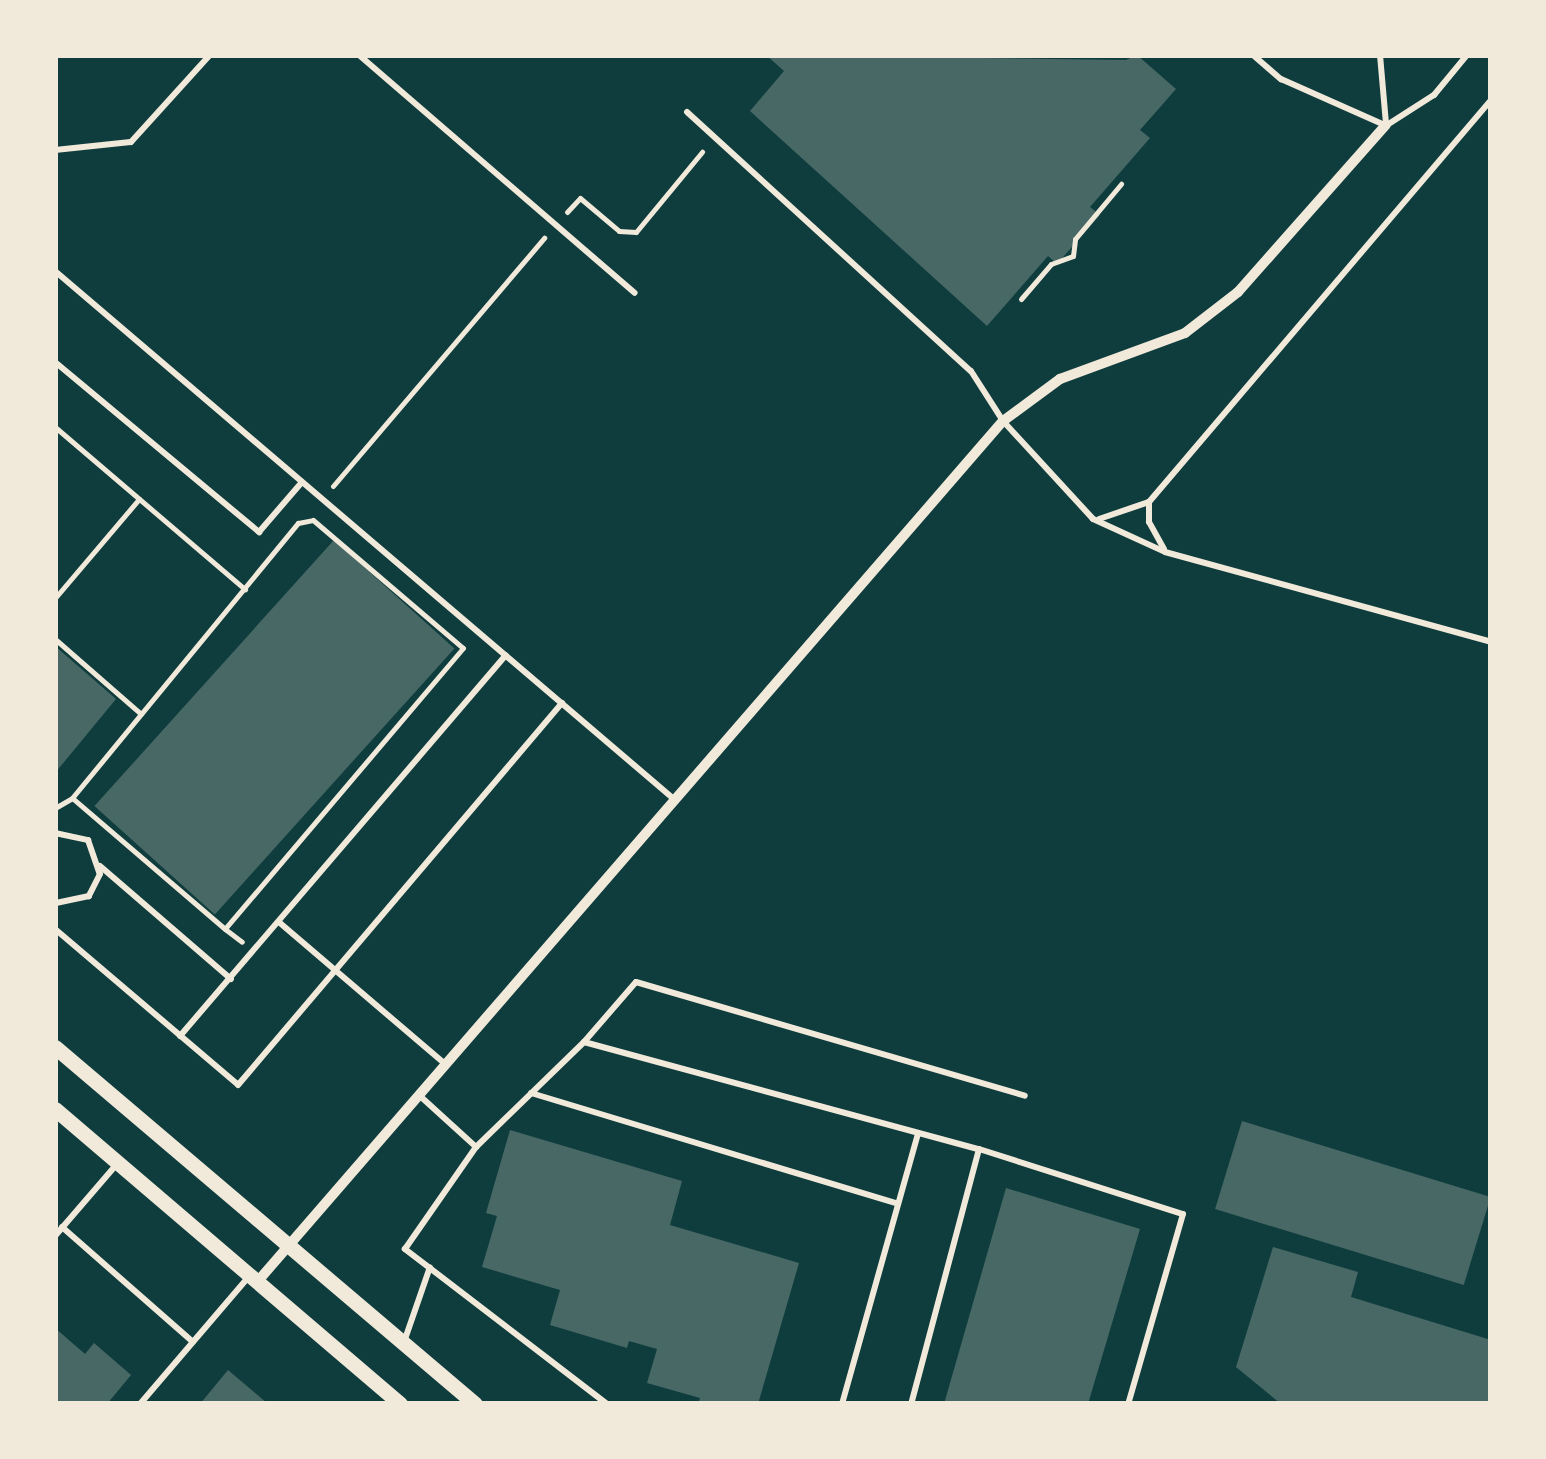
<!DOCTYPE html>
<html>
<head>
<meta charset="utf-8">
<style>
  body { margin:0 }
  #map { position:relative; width:1546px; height:1459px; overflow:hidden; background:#0f3d3e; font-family:Roboto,sans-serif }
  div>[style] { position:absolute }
  .building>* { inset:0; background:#486865; transform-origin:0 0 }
  .path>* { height:5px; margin:-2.5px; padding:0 2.5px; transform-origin:2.5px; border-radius:2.5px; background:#f1e9da }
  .service>* { height:6px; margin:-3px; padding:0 3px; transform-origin:3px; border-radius:3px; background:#f1e9da }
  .minor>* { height:10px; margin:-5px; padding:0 5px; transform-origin:5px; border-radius:5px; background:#f1e9da }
  .secondary>* { height:15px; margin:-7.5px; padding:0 7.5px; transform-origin:7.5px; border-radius:7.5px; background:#f1e9da }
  span { translate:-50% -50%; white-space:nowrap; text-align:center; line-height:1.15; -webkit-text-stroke:10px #f1e9da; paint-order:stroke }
  .frame { position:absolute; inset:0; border:58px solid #f1e9da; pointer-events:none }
</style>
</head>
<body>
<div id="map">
  <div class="building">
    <i style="clip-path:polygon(766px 55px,1126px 60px,1137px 55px,1176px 89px,1140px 130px,1150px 138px,1090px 207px,1100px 215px,1057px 264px,1048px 256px,987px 326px,750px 111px,784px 71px)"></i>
    <i style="left:334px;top:540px;width:162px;height:358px;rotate:42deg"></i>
    <i style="clip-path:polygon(55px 646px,116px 699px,55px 773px)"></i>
    <i style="left:1242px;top:1121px;width:260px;height:92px;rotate:17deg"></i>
    <i style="clip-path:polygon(510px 1130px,682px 1181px,670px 1225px,799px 1263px,758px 1404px,698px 1404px,700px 1398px,647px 1383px,657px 1349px,629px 1341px,627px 1348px,550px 1325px,560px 1290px,482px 1267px,497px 1216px,486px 1213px)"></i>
    <i style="clip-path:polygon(1006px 1188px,1140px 1229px,1088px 1404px,944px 1404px)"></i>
    <i style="clip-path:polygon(1273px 1247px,1358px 1272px,1351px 1297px,1491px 1340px,1491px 1404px,1281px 1404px,1236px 1367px)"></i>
    <i style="clip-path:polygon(55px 1328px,85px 1354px,94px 1343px,131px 1375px,107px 1404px,55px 1404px)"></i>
    <i style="clip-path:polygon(228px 1370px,268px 1404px,200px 1404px)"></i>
  </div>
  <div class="path">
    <i style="left:567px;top:212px;width:19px;rotate:-47deg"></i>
    <i style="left:580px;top:198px;width:51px;rotate:40.2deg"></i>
    <i style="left:619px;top:231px;width:17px;rotate:3deg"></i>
    <i style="left:636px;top:232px;width:104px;rotate:-50.5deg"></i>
    <i style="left:1021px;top:299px;width:46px;rotate:-49.4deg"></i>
    <i style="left:1051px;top:264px;width:23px;rotate:-20deg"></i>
    <i style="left:1073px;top:256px;width:17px;rotate:-83deg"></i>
    <i style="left:1075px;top:239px;width:72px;rotate:-50.1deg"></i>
    <i style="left:55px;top:427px;width:250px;rotate:40.5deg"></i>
    <i style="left:333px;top:486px;width:326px;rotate:-49.6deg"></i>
    <i style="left:55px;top:598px;width:130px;rotate:-49.7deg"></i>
    <i style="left:55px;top:639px;width:114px;rotate:41.1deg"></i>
    <i style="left:55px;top:808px;width:20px;rotate:-30deg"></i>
    <i style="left:225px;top:929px;width:201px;rotate:-139.4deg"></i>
    <i style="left:72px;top:798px;width:356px;rotate:-50.6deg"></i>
    <i style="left:298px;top:523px;width:15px;rotate:-11deg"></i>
    <i style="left:313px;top:520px;width:197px;rotate:40.5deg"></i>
    <i style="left:463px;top:648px;width:368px;rotate:130.3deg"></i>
    <i style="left:225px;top:929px;width:21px;rotate:37deg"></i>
  </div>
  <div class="service">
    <i style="left:359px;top:55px;width:364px;rotate:40.8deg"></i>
    <i style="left:1253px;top:55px;width:37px;rotate:41deg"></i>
    <i style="left:1281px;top:79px;width:114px;rotate:23.9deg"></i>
    <i style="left:1380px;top:55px;width:69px;rotate:85deg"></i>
    <i style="left:687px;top:112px;width:384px;rotate:42.4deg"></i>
    <i style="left:971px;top:371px;width:59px;rotate:57.4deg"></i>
    <i style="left:1003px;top:421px;width:133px;rotate:47.4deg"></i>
    <i style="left:1093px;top:519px;width:79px;rotate:24.6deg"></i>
    <i style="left:1165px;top:552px;width:338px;rotate:15.4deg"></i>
    <i style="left:1387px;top:125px;width:56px;rotate:-32.6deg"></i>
    <i style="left:1434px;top:95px;width:52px;rotate:-50.5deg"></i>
    <i style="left:55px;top:150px;width:76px;rotate:-6deg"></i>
    <i style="left:131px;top:142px;width:118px;rotate:-47.8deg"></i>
    <i style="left:55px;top:271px;width:815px;rotate:40.47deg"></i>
    <i style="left:55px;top:362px;width:266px;rotate:39.8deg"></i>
    <i style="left:259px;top:532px;width:66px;rotate:-49.3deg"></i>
    <i style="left:1099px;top:519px;width:53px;rotate:-18.8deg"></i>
    <i style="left:1164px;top:549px;width:31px;rotate:-119deg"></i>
    <i style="left:1149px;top:522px;width:20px;rotate:-90deg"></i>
    <i style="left:1149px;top:502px;width:528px;rotate:-49.61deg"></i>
    <i style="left:55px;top:833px;width:34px;rotate:12deg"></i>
    <i style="left:88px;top:840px;width:36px;rotate:71deg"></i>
    <i style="left:100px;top:874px;width:25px;rotate:117deg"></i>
    <i style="left:89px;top:896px;width:35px;rotate:168deg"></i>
    <i style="left:100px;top:866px;width:173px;rotate:40.8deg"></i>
    <i style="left:280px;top:923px;width:218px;rotate:40.5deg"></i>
    <i style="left:55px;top:929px;width:240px;rotate:40.4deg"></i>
    <i style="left:238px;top:1085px;width:501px;rotate:-49.7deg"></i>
    <i style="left:180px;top:1036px;width:501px;rotate:-49.45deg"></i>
    <i style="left:584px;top:1042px;width:79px;rotate:-49.1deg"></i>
    <i style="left:636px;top:982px;width:405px;rotate:16.3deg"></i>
    <i style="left:531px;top:1093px;width:383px;rotate:16.8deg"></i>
    <i style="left:420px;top:1096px;width:76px;rotate:42.3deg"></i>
    <i style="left:979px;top:1149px;width:214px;rotate:17.7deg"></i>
    <i style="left:1183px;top:1214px;width:198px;rotate:106.1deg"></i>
    <i style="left:62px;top:1227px;width:174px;rotate:41.3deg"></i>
    <i style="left:55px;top:1236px;width:94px;rotate:-49.3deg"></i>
    <i style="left:404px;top:1342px;width:79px;rotate:-70.9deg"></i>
    <i style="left:140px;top:1404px;width:170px;rotate:-49.5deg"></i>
    <i style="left:607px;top:1404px;width:255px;rotate:-142.5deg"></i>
    <i style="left:405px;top:1249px;width:124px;rotate:-55.2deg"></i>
    <i style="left:476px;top:1147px;width:151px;rotate:-44.2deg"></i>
    <i style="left:584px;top:1042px;width:409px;rotate:15.2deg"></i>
    <i style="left:979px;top:1149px;width:264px;rotate:104.9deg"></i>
    <i style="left:842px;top:1404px;width:281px;rotate:-74.3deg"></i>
  </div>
  <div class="minor">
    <i style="left:258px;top:1281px;width:1138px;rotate:-49.1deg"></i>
    <i style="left:1003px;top:421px;width:71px;rotate:-36.4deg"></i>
    <i style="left:1060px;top:379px;width:133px;rotate:-20.2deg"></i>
    <i style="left:1185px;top:333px;width:67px;rotate:-37.7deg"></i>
    <i style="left:1238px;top:292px;width:223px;rotate:-48.5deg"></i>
  </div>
  <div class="secondary">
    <i style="left:55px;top:1047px;width:551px;rotate:40.36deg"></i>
    <i style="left:55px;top:1109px;width:454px;rotate:40.5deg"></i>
  </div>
  <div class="frame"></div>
</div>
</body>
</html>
